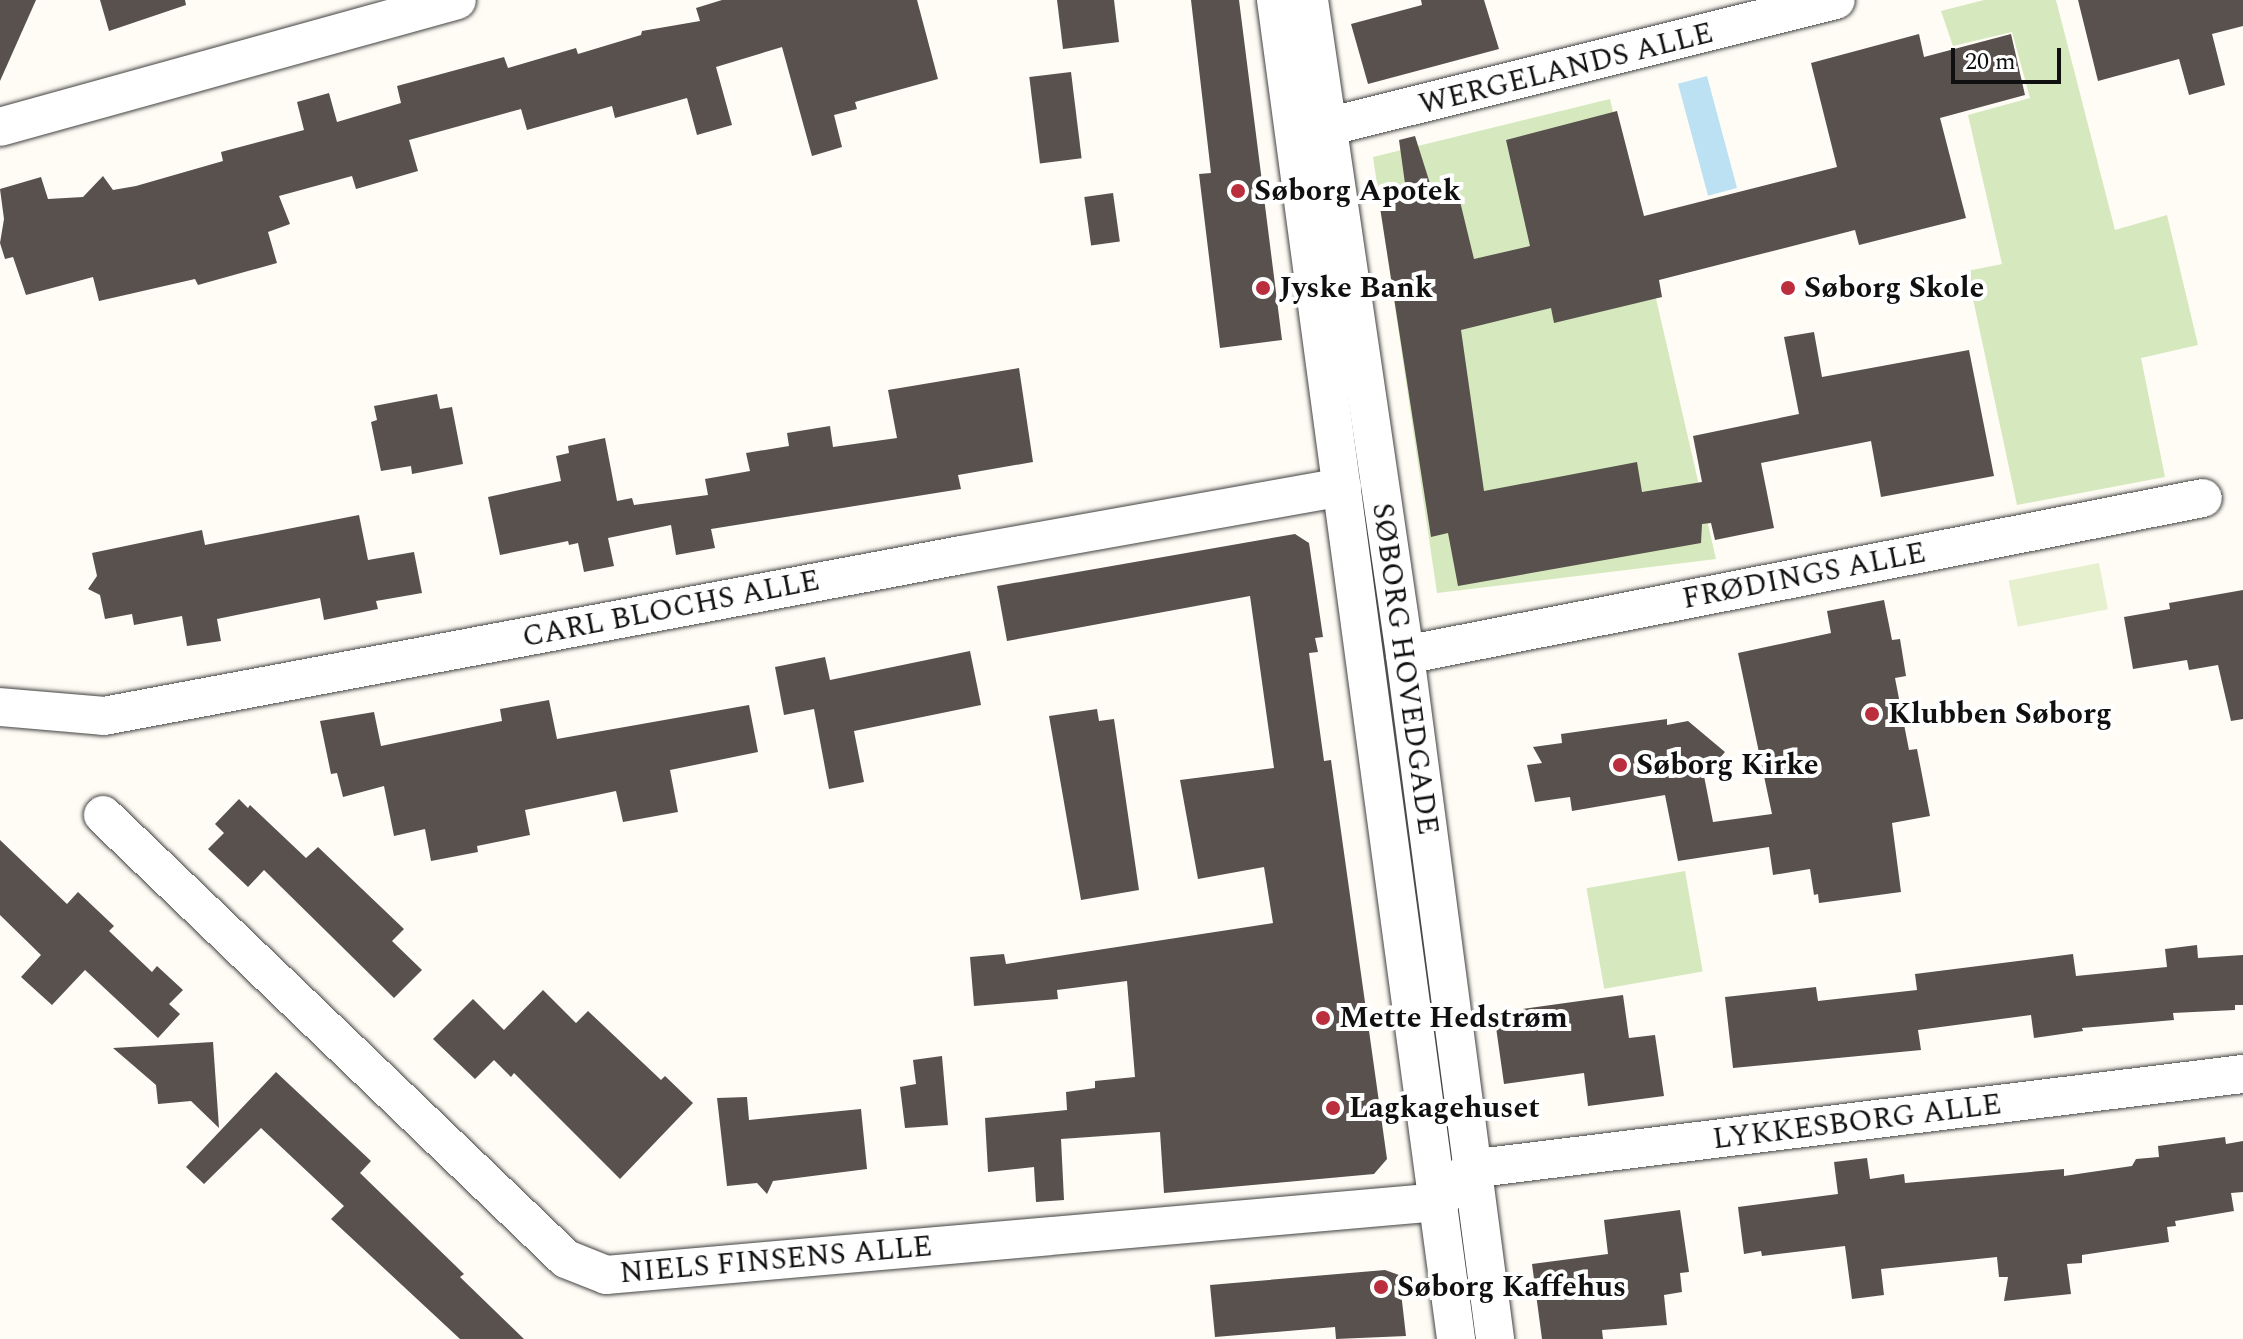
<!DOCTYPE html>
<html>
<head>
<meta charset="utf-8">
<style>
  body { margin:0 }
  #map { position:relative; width:2243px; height:1339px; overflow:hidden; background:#fefcf4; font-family:Spectral,serif }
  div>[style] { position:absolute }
  .green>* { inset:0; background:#d6e8be; transform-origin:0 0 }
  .pitch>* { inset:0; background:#e6f0cf; transform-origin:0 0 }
  .water>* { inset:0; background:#bbe1f3; transform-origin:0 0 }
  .building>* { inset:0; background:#58514d; transform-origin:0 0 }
  .roads { filter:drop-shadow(0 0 2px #434343) drop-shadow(0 0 2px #434343) }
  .minor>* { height:38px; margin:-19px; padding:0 19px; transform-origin:19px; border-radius:19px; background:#fff }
  .dots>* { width:22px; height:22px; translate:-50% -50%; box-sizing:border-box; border:4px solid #fff; border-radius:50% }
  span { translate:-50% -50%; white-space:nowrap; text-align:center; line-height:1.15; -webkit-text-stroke:8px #fff; paint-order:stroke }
  .street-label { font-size:30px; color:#101010 }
  .poi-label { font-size:30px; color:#101010; font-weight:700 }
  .left { translate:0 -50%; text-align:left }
  .scale { position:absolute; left:1951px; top:48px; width:110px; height:36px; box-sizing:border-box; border:4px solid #101010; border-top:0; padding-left:10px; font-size:24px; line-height:28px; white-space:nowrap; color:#101010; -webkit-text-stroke:6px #fff; paint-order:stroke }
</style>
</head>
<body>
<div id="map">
  <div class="green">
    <i style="clip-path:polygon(1984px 0,2056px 0,2115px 230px,2167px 215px,2198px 345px,2141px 358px,2165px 477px,2017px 505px,1967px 271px,2002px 264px,1968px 115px,2030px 98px,2012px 32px,1953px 46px,1941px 11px)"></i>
    <i style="clip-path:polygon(1610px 99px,1716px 559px,1437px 593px,1373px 157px)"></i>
    <i style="left:1685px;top:871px;width:102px;height:100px;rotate:80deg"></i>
  </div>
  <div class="pitch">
    <i style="left:2099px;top:563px;width:47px;height:92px;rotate:79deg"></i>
  </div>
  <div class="water">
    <i style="left:1707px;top:76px;width:116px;height:30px;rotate:75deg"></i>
  </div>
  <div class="building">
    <i style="clip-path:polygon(0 0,36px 0,0 81px)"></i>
    <i style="clip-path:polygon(100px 0,185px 0,186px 5px,109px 31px)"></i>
    <i style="clip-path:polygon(722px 0,917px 0,938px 79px,855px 102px,857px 109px,834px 115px,842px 147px,812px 156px,782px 47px,716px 67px,732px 125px,697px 135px,687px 98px,615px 118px,612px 106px,527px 130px,521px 109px,409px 140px,418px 171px,356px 189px,352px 176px,279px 196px,290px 224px,268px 232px,277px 263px,198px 285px,195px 279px,99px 301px,93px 277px,26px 295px,13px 257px,5px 259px,0 243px,4px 219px,0 189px,41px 177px,48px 199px,83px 197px,103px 176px,113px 190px,136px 186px,223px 161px,221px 152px,304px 130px,297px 102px,329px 93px,337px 122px,401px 103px,397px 86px,504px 57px,508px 68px,576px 48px,578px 54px,641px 35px,642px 31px,700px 21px,696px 8px)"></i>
    <i style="clip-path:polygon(1057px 0,1114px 0,1119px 42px,1063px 49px)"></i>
    <i style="clip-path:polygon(1191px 0,1239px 0,1282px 340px,1220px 348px,1199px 174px,1211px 173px)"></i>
    <i style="clip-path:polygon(1421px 0,1484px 0,1499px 49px,1368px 84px,1351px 24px,1422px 5px)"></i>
    <i style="clip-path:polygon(2078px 0,2243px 0,2243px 26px,2212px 34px,2225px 85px,2189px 95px,2179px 59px,2098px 81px)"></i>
    <i style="clip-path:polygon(1919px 34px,1924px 57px,2011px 34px,2025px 95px,1940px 118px,1966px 218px,1859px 245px,1855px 230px,1659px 280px,1662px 297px,1554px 323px,1551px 308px,1461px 330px,1484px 491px,1637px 462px,1642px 492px,1702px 482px,1693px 436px,1799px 414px,1784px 337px,1814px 332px,1822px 377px,1969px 350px,1994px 476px,1881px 497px,1871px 441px,1761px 463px,1774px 528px,1715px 540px,1711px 523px,1702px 524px,1701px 543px,1458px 586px,1448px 533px,1431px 537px,1379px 201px,1407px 198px,1399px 140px,1415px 136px,1433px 193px,1457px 189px,1474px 259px,1530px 246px,1506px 140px,1617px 111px,1644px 216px,1837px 167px,1811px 63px)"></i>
    <i style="left:1071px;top:72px;width:87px;height:42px;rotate:83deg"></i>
    <i style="left:1113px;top:193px;width:49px;height:29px;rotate:82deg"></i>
    <i style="clip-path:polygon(1019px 368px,1033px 462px,958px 475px,961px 489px,711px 529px,715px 548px,676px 555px,671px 525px,608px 538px,614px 566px,584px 572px,578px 543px,569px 545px,568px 541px,500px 555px,488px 497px,561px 481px,556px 456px,569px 453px,568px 446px,605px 438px,617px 501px,632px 498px,634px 505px,708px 495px,705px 479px,750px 471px,746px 453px,789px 446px,787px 433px,830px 426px,833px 447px,897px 438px,888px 390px)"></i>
    <i style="clip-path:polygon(437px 394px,440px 409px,452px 407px,463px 464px,412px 474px,411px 466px,381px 471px,371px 422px,377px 420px,374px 406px)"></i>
    <i style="clip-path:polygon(359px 515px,368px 560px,414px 552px,422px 593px,376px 601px,378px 609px,324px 620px,320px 598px,217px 619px,221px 641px,187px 646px,182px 616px,134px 625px,132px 614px,105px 619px,100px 595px,88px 589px,97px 576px,92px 553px,202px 530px,205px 545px)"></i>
    <i style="clip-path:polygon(1295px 534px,1309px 543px,1323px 637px,1315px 638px,1318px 652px,1309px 653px,1324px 761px,1331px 760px,1387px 1159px,1374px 1174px,1164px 1193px,1160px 1132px,1061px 1139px,1064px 1200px,1036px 1202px,1034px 1167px,988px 1172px,985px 1118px,1067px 1110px,1066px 1092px,1095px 1088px,1095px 1081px,1135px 1077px,1127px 981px,1057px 990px,1058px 999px,974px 1006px,970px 957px,1004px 954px,1006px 964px,1273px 923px,1264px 867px,1198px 879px,1180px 780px,1274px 768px,1250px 596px,1007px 641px,997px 586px)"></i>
    <i style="clip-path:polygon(2243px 590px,2243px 719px,2231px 721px,2218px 665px,2189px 670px,2187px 660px,2133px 669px,2124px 617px,2170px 609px,2169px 603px)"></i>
    <i style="clip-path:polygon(1884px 600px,1892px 640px,1900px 639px,1906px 676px,1895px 678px,1909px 750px,1917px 749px,1930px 816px,1892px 823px,1901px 892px,1819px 903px,1818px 894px,1814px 895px,1810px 869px,1773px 875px,1769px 847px,1678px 861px,1665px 795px,1572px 811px,1570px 797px,1535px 802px,1527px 765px,1542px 763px,1533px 747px,1562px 743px,1561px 734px,1667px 719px,1667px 725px,1688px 721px,1725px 752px,1704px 776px,1713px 822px,1772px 814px,1738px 653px,1831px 633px,1827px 611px)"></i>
    <i style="clip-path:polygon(970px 651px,981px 705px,854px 731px,864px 782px,829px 789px,814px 709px,784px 715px,775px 667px,825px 657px,830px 680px)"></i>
    <i style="clip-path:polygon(549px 700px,557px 739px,749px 705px,758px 752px,670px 770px,678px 812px,623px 822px,616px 791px,525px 810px,530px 835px,477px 846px,478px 852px,431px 861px,425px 829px,394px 836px,384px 786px,343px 797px,337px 773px,331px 774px,320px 721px,374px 712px,381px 746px,502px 721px,500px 709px)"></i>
    <i style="clip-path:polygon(1097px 709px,1099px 721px,1114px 719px,1139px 890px,1081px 900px,1049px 716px)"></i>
    <i style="clip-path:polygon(239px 799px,248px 808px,250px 805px,306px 858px,318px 847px,404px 929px,392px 941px,422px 970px,394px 998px,264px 870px,248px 887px,208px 849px,224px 833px,215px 824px)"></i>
    <i style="clip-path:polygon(0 840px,67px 904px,78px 892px,114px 926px,109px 931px,152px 972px,157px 966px,183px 990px,169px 1004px,180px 1014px,158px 1038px,85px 970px,52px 1005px,21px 977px,41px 955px,0 915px)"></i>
    <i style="clip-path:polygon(2197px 945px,2198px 958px,2243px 955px,2243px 1005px,2235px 1005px,2235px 1010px,2173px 1013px,2174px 1020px,2082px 1028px,2083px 1031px,2034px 1038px,2031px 1015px,1918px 1030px,1921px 1050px,1733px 1068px,1725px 997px,1816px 987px,1818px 1001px,1917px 990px,1915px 974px,2073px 954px,2076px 976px,2167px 967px,2165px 949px)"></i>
    <i style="clip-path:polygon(543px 990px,576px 1023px,588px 1011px,661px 1080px,665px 1076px,693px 1103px,620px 1179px,514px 1073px,511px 1077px,494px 1060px,475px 1079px,433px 1039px,473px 999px,504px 1030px)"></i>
    <i style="clip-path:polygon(1623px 995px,1629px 1038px,1655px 1035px,1664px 1096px,1588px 1106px,1584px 1073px,1504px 1084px,1494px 1013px)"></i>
    <i style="clip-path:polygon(213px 1042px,219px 1128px,191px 1101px,158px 1104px,156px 1085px,113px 1048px)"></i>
    <i style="clip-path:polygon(942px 1056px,948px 1125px,905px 1128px,900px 1087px,916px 1084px,913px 1060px)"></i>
    <i style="clip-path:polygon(276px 1072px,371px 1161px,360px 1173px,464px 1274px,460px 1277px,524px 1339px,460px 1339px,331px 1219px,344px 1206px,261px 1128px,204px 1184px,186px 1167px)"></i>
    <i style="clip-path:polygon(747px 1097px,749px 1120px,861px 1109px,867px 1169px,773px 1181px,767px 1194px,757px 1183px,727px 1186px,717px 1098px)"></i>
    <i style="clip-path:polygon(2225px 1137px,2226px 1144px,2243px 1141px,2243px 1192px,2231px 1193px,2234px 1211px,2175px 1221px,2176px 1226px,2167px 1227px,2169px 1242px,2082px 1255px,2082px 1263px,2067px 1264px,2071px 1294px,2004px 1301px,2008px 1277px,1999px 1277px,1997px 1257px,1881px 1269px,1884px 1295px,1852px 1299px,1845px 1246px,1762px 1256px,1761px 1251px,1744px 1254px,1738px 1207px,1838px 1194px,1834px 1162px,1867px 1158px,1870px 1179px,1904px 1174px,1905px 1183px,2064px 1169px,2064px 1176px,2132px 1166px,2136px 1159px,2159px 1157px,2158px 1146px)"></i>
    <i style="clip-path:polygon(1680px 1210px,1689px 1272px,1680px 1273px,1682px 1292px,1664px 1295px,1667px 1325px,1602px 1330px,1603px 1339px,1542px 1339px,1532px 1264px,1608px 1254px,1604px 1220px)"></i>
    <i style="clip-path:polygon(1385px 1270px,1399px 1275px,1406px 1336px,1336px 1339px,1335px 1327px,1215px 1337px,1210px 1285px)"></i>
  </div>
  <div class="roads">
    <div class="minor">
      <i style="left:1276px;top:0;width:1351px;rotate:82.34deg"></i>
      <i style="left:1309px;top:0;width:662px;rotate:81.66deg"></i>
      <i style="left:1405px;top:655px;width:690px;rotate:82.5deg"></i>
      <i style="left:0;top:127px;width:474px;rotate:-15.5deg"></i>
      <i style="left:1303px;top:133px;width:549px;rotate:-14.01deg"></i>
      <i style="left:1405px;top:655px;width:813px;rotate:-11.13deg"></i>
      <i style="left:0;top:707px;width:104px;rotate:4.9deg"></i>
      <i style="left:104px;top:716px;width:872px;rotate:-10.64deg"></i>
      <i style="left:961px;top:555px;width:387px;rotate:-10.1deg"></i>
      <i style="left:103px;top:815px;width:641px;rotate:43.8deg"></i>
      <i style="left:566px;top:1259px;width:43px;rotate:21.8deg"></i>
      <i style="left:606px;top:1275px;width:835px;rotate:-5.01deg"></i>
      <i style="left:1438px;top:1202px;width:46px;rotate:-45.9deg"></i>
      <i style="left:1470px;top:1169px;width:779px;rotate:-7.01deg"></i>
    </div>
  </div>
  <div class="dots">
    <i style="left:1238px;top:191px;background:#ba2e3d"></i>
    <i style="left:1263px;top:288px;background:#ba2e3d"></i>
    <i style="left:1788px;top:288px;background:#ba2e3d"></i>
    <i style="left:1872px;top:714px;background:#ba2e3d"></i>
    <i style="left:1620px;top:765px;background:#ba2e3d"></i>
    <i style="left:1323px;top:1018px;background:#ba2e3d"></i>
    <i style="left:1333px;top:1108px;background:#ba2e3d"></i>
    <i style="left:1381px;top:1287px;background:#ba2e3d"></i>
  </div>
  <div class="street-label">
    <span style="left:1566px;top:69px;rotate:-14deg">WERGELANDS ALLE</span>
    <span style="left:1804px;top:576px;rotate:-11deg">FRØDINGS ALLE</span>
    <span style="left:671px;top:609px;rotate:-11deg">CARL BLOCHS ALLE</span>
    <span style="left:1405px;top:669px;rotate:82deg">SØBORG HOVEDGADE</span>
    <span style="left:1857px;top:1122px;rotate:-7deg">LYKKESBORG ALLE</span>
    <span style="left:776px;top:1260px;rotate:-5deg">NIELS FINSENS ALLE</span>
  </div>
  <div class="poi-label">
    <span class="left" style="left:1254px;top:191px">Søborg Apotek</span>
    <span class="left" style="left:1279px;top:288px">Jyske Bank</span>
    <span class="left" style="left:1804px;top:288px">Søborg Skole</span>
    <span class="left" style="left:1888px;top:714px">Klubben Søborg</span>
    <span class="left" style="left:1636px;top:765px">Søborg Kirke</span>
    <span class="left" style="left:1339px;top:1018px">Mette Hedstrøm</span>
    <span class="left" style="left:1349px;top:1108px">Lagkagehuset</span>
    <span class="left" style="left:1397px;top:1287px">Søborg Kaffehus</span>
  </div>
  <div class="scale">20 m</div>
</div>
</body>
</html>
